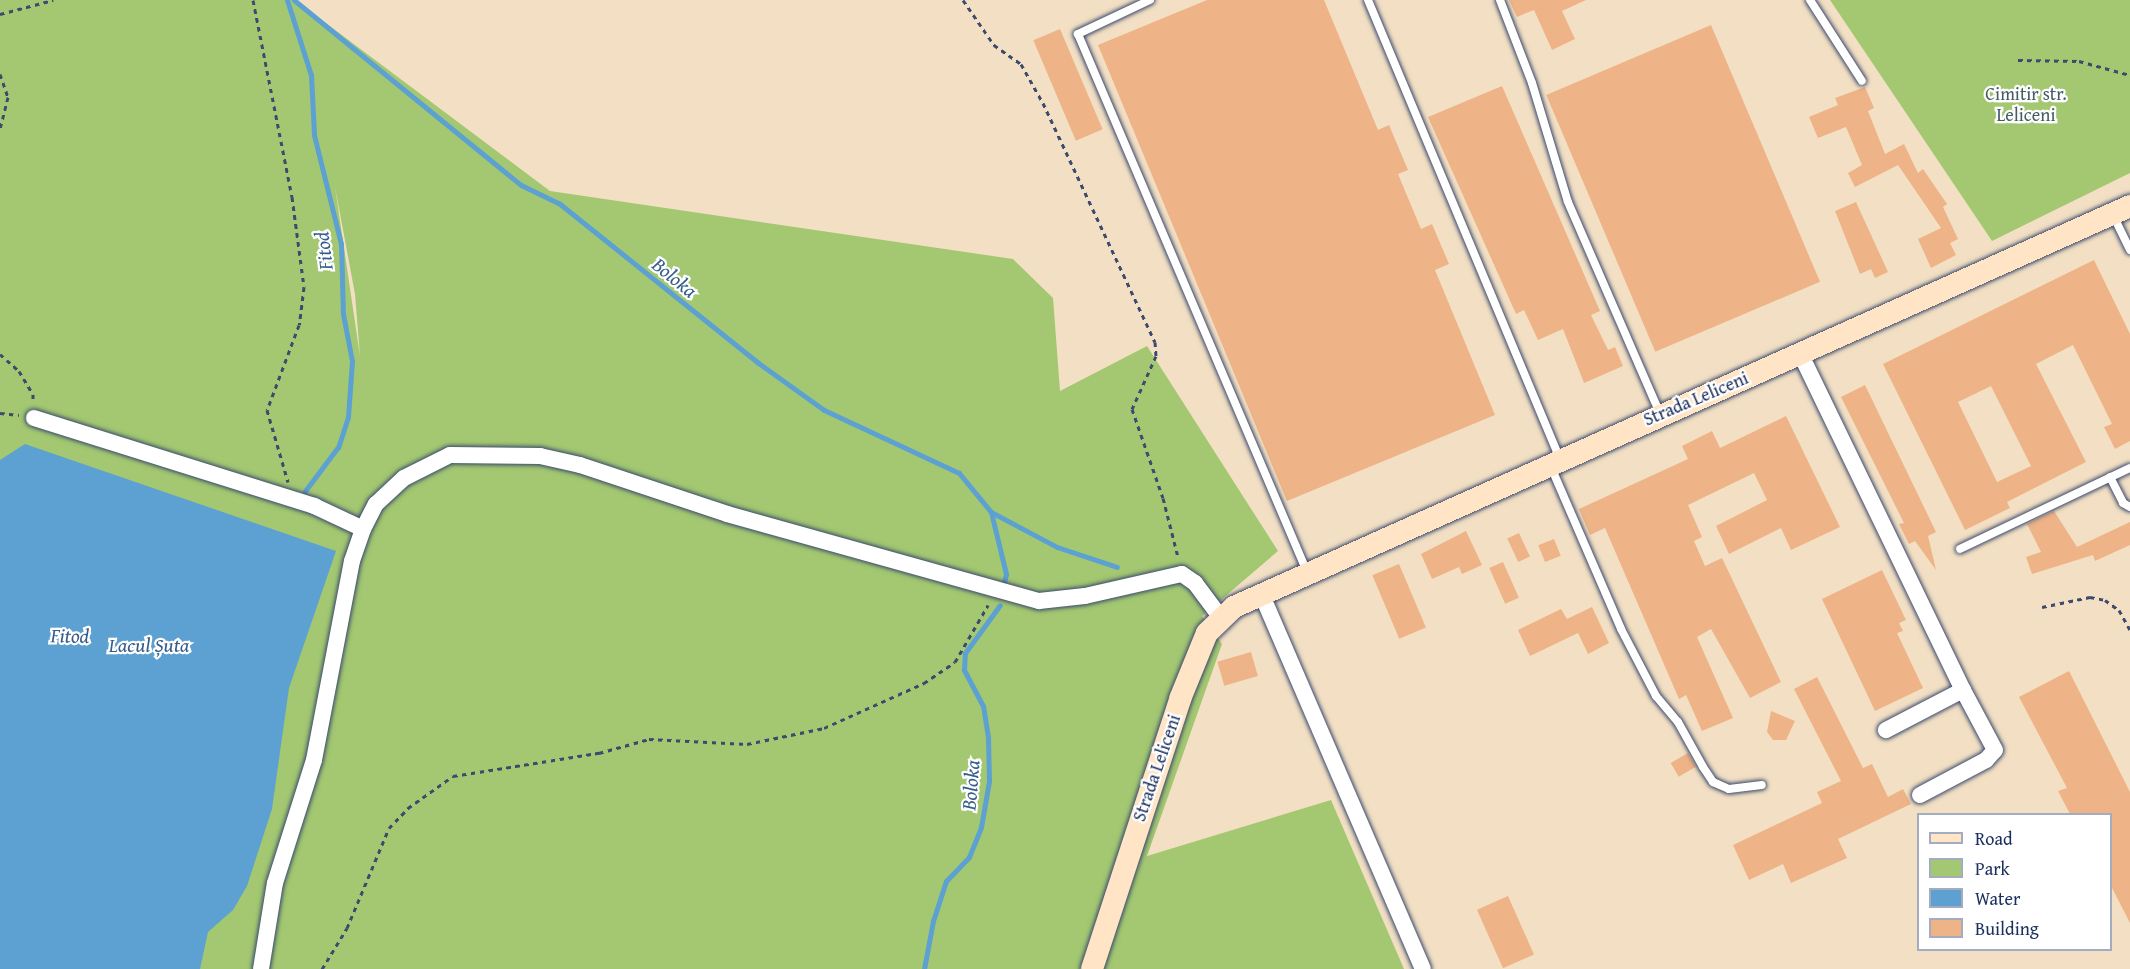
<!DOCTYPE html>
<html>
<head>
<meta charset="utf-8">
<style>
  body { margin:0 }
  #map { position:relative; width:2130px; height:969px; overflow:hidden; background:#f3e0c4; font-family:"Gentium Book Plus",serif }
  div>[style] { position:absolute }
  .green>* { inset:0; background:#a3c871 }
  .water>* { inset:0; background:#5ca1d1 }
  .stream>* { height:5px; margin:-2.5px; padding:0 2.5px; transform-origin:2.5px; border-radius:2.5px; background:#5ca1d1 }
  .building>* { inset:0; background:#eeb386; transform-origin:0 0 }
  .path>* { height:3px; margin-top:-1.5px; transform-origin:0; background:repeating-linear-gradient(90deg,#3b4a6d 0 4.5px,transparent 0 9px) }
  .roads { filter:drop-shadow(0 0 2px #3b4a6d) drop-shadow(0 0 2px #3b4a6d) }
  .service>* { height:8px; margin:-4px; padding:0 4px; transform-origin:4px; border-radius:4px; background:#fff }
  .minor>* { height:16px; margin:-8px; padding:0 8px; transform-origin:8px; border-radius:8px; background:#fff }
  .secondary>* { height:22px; margin:-11px; padding:0 11px; transform-origin:11px; border-radius:11px; background:#ffe4c6 }
  span { translate:-50% -50%; white-space:nowrap; text-align:center; line-height:1.15; -webkit-text-stroke:4.5px #fff; paint-order:stroke }
  .park-label { font-size:18px; color:#445d64 }
  .street-label { font-size:18px; color:#1b2f5e }
  .water-label { font-size:20px; color:#355d8c; font-style:italic }
  .legend { position:absolute; left:1917px; top:813px; width:195px; height:138px; box-sizing:border-box; background:#fff; border:2px solid #a4acbf; margin:0; padding:8px 10px; list-style:none; font-size:18px; color:#1b2f5e }
  .legend li { display:flex; align-items:center; gap:12px; height:30px }
  .legend b { width:30px; border:2px solid #a4acbf }
</style>
</head>
<body>
<div id="map">
  <div class="green">
    <i style="clip-path:polygon(evenodd,0 0,295px 0,550px 191px,1013px 259px,1053px 298px,1060px 391px,1147px 346px,1278px 551px,1202px 616px,1222px 644px,1147px 856px,1331px 800px,1404px 969px,0 969px,0 0,335px 187px,355px 294px,360px 356px,335px 187px)"></i>
    <i style="clip-path:polygon(1830px 0,2130px 0,2130px 173px,1992px 241px)"></i>
  </div>
  <div class="water">
    <i style="clip-path:polygon(25px 444px,336px 551px,289px 688px,272px 809px,247px 886px,233px 910px,208px 932px,200px 969px,0 969px,0 460px)"></i>
  </div>
  <div class="stream">
    <i style="left:287px;top:0;width:79px;rotate:72.3deg"></i>
    <i style="left:311px;top:75px;width:60px;rotate:87.1deg"></i>
    <i style="left:314px;top:135px;width:112px;rotate:76.1deg"></i>
    <i style="left:341px;top:244px;width:70px;rotate:88.4deg"></i>
    <i style="left:343px;top:314px;width:48px;rotate:79.2deg"></i>
    <i style="left:352px;top:361px;width:56px;rotate:94.1deg"></i>
    <i style="left:348px;top:417px;width:32px;rotate:108deg"></i>
    <i style="left:338px;top:447px;width:55px;rotate:126.9deg"></i>
    <i style="left:294px;top:0;width:293px;rotate:39.2deg"></i>
    <i style="left:521px;top:185px;width:43px;rotate:26deg"></i>
    <i style="left:560px;top:204px;width:253px;rotate:38.7deg"></i>
    <i style="left:757px;top:362px;width:82px;rotate:35.6deg"></i>
    <i style="left:824px;top:410px;width:149px;rotate:25deg"></i>
    <i style="left:959px;top:473px;width:50px;rotate:50.6deg"></i>
    <i style="left:991px;top:512px;width:64px;rotate:76.4deg"></i>
    <i style="left:1006px;top:574px;width:9px;rotate:103deg"></i>
    <i style="left:991px;top:512px;width:75px;rotate:27.9deg"></i>
    <i style="left:1057px;top:547px;width:63px;rotate:18.4deg"></i>
    <i style="left:924px;top:969px;width:49px;rotate:-79.4deg"></i>
    <i style="left:933px;top:921px;width:42px;rotate:-72deg"></i>
    <i style="left:946px;top:881px;width:33px;rotate:-46deg"></i>
    <i style="left:969px;top:857px;width:32px;rotate:-68deg"></i>
    <i style="left:981px;top:827px;width:47px;rotate:-80.1deg"></i>
    <i style="left:989px;top:781px;width:44px;rotate:-91.3deg"></i>
    <i style="left:988px;top:737px;width:31px;rotate:-99deg"></i>
    <i style="left:983px;top:706px;width:41px;rotate:-117.8deg"></i>
    <i style="left:964px;top:670px;width:17px;rotate:-87deg"></i>
    <i style="left:965px;top:653px;width:59px;rotate:-53.9deg"></i>
  </div>
  <div class="building">
    <i style="clip-path:polygon(1207px 0,1324px 0,1378px 130px,1389px 125px,1408px 170px,1398px 174px,1421px 229px,1432px 224px,1449px 264px,1435px 270px,1495px 415px,1287px 501px,1098px 45px)"></i>
    <i style="clip-path:polygon(1509px 0,1586px 0,1562px 11px,1575px 39px,1552px 50px,1534px 10px,1517px 17px)"></i>
    <i style="left:1711px;top:25px;width:279px;height:179px;rotate:67deg"></i>
    <i style="left:1060px;top:29px;width:109px;height:29px;rotate:67deg"></i>
    <i style="clip-path:polygon(1502px 86px,1600px 311px,1591px 315px,1608px 350px,1615px 347px,1623px 366px,1584px 383px,1563px 329px,1538px 340px,1524px 310px,1516px 314px,1428px 117px)"></i>
    <i style="clip-path:polygon(1865px 87px,1874px 108px,1868px 111px,1885px 154px,1904px 144px,1918px 173px,1923px 169px,1947px 204px,1943px 207px,1958px 239px,1950px 243px,1956px 255px,1931px 268px,1918px 239px,1941px 228px,1898px 165px,1855px 187px,1848px 173px,1862px 165px,1846px 127px,1818px 138px,1809px 117px,1838px 105px,1835px 98px)"></i>
    <i style="clip-path:polygon(1856px 202px,1888px 272px,1875px 278px,1871px 269px,1860px 274px,1835px 211px)"></i>
    <i style="clip-path:polygon(evenodd,2094px 260px,2130px 334px,2130px 441px,2115px 449px,2104px 427px,2112px 424px,2073px 345px,2036px 364px,2086px 462px,2007px 502px,2010px 508px,1965px 530px,1883px 364px,2094px 260px,1991px 386px,2031px 466px,1997px 482px,1958px 402px,1991px 386px)"></i>
    <i style="clip-path:polygon(1865px 385px,1936px 532px,1928px 536px,1936px 570px,1915px 541px,1909px 544px,1899px 524px,1904px 523px,1841px 397px)"></i>
    <i style="clip-path:polygon(1786px 416px,1840px 527px,1791px 550px,1781px 528px,1729px 554px,1716px 526px,1767px 500px,1754px 473px,1688px 505px,1702px 537px,1694px 541px,1705px 566px,1722px 558px,1781px 682px,1750px 698px,1711px 629px,1697px 637px,1733px 718px,1702px 731px,1686px 695px,1679px 699px,1605px 528px,1590px 535px,1579px 509px,1688px 459px,1682px 446px,1712px 431px,1720px 448px)"></i>
    <i style="clip-path:polygon(2054px 511px,2077px 547px,2130px 522px,2130px 545px,2095px 561px,2093px 555px,2032px 574px,2026px 557px,2041px 552px,2027px 524px)"></i>
    <i style="clip-path:polygon(1466px 531px,1482px 565px,1462px 574px,1459px 567px,1432px 579px,1421px 554px)"></i>
    <i style="left:1519px;top:533px;width:26px;height:13px;rotate:65deg"></i>
    <i style="left:1554px;top:539px;width:18px;height:17px;rotate:68deg"></i>
    <i style="left:1503px;top:562px;width:39px;height:15px;rotate:66deg"></i>
    <i style="left:1399px;top:564px;width:69px;height:29px;rotate:67deg"></i>
    <i style="clip-path:polygon(1882px 570px,1906px 620px,1899px 623px,1903px 631px,1897px 633px,1923px 688px,1875px 711px,1822px 599px)"></i>
    <i style="clip-path:polygon(1592px 607px,1609px 643px,1588px 654px,1578px 633px,1530px 656px,1518px 630px,1561px 609px,1567px 619px)"></i>
    <i style="left:1251px;top:652px;width:25px;height:35px;rotate:74deg"></i>
    <i style="clip-path:polygon(2069px 671px,2130px 792px,2130px 923px,2110px 884px,2110px 814px,2070px 814px,2058px 791px,2067px 788px,2019px 697px)"></i>
    <i style="clip-path:polygon(1817px 677px,1863px 768px,1872px 764px,1888px 797px,1903px 789px,1911px 804px,1838px 839px,1847px 858px,1791px 883px,1783px 864px,1749px 880px,1733px 845px,1822px 803px,1817px 792px,1841px 781px,1794px 689px)"></i>
    <i style="clip-path:polygon(1771px 711px,1795px 721px,1786px 740px,1773px 740px,1767px 732px)"></i>
    <i style="left:1688px;top:753px;width:16px;height:20px;rotate:60deg"></i>
    <i style="left:1508px;top:896px;width:64px;height:34px;rotate:66deg"></i>
  </div>
  <div class="path">
    <i style="left:253px;top:0;width:201px;rotate:78.8deg"></i>
    <i style="left:292px;top:197px;width:91px;rotate:82.4deg"></i>
    <i style="left:304px;top:287px;width:38px;rotate:97deg"></i>
    <i style="left:299px;top:325px;width:91px;rotate:110.6deg"></i>
    <i style="left:267px;top:410px;width:75px;rotate:73.7deg"></i>
    <i style="left:963px;top:0;width:55px;rotate:55.4deg"></i>
    <i style="left:994px;top:45px;width:33px;rotate:35deg"></i>
    <i style="left:1021px;top:64px;width:45px;rotate:60.6deg"></i>
    <i style="left:1043px;top:103px;width:264px;rotate:64.9deg"></i>
    <i style="left:1155px;top:342px;width:14px;rotate:86deg"></i>
    <i style="left:1156px;top:356px;width:58px;rotate:114.4deg"></i>
    <i style="left:1132px;top:409px;width:94px;rotate:70.8deg"></i>
    <i style="left:1163px;top:498px;width:61px;rotate:75.7deg"></i>
    <i style="left:0;top:14px;width:55px;rotate:-14.8deg"></i>
    <i style="left:2018px;top:60px;width:61px;rotate:0.9deg"></i>
    <i style="left:2079px;top:61px;width:53px;rotate:15.4deg"></i>
    <i style="left:0;top:74px;width:24px;rotate:71deg"></i>
    <i style="left:8px;top:97px;width:34px;rotate:104deg"></i>
    <i style="left:0;top:354px;width:25px;rotate:42deg"></i>
    <i style="left:19px;top:371px;width:27px;rotate:59deg"></i>
    <i style="left:33px;top:394px;width:9px;rotate:90deg"></i>
    <i style="left:0;top:413px;width:19px;rotate:6deg"></i>
    <i style="left:2042px;top:607px;width:49px;rotate:-11.8deg"></i>
    <i style="left:2090px;top:597px;width:15px;rotate:11deg"></i>
    <i style="left:2105px;top:600px;width:17px;rotate:36deg"></i>
    <i style="left:2119px;top:610px;width:23px;rotate:61deg"></i>
    <i style="left:322px;top:969px;width:48px;rotate:-58.6deg"></i>
    <i style="left:347px;top:928px;width:108px;rotate:-67.2deg"></i>
    <i style="left:389px;top:828px;width:28px;rotate:-46deg"></i>
    <i style="left:408px;top:808px;width:55px;rotate:-35.4deg"></i>
    <i style="left:453px;top:776px;width:148px;rotate:-9deg"></i>
    <i style="left:599px;top:753px;width:52px;rotate:-15.6deg"></i>
    <i style="left:649px;top:739px;width:98px;rotate:2.9deg"></i>
    <i style="left:747px;top:744px;width:79px;rotate:-11.7deg"></i>
    <i style="left:824px;top:728px;width:110px;rotate:-24.2deg"></i>
    <i style="left:924px;top:683px;width:37px;rotate:-34deg"></i>
    <i style="left:955px;top:662px;width:66px;rotate:-59.9deg"></i>
  </div>
  <div class="roads">
    <div class="service">
      <i style="left:1150px;top:0;width:80px;rotate:154.7deg"></i>
      <i style="left:1078px;top:34px;width:585px;rotate:66.94deg"></i>
      <i style="left:1368px;top:0;width:498px;rotate:67.3deg"></i>
      <i style="left:1500px;top:0;width:89px;rotate:68.9deg"></i>
      <i style="left:1532px;top:83px;width:124px;rotate:73.2deg"></i>
      <i style="left:1568px;top:202px;width:231px;rotate:66.5deg"></i>
      <i style="left:1810px;top:0;width:96px;rotate:57.3deg"></i>
      <i style="left:2113px;top:215px;width:39px;rotate:64deg"></i>
      <i style="left:1551px;top:467px;width:176px;rotate:66.6deg"></i>
      <i style="left:1621px;top:629px;width:76px;rotate:62.4deg"></i>
      <i style="left:1656px;top:696px;width:34px;rotate:50deg"></i>
      <i style="left:1678px;top:722px;width:51px;rotate:60.9deg"></i>
      <i style="left:1703px;top:767px;width:18px;rotate:56deg"></i>
      <i style="left:1713px;top:782px;width:17px;rotate:24deg"></i>
      <i style="left:1729px;top:789px;width:33px;rotate:-7deg"></i>
      <i style="left:2110px;top:477px;width:29px;rotate:63deg"></i>
      <i style="left:2123px;top:503px;width:8px;rotate:30deg"></i>
      <i style="left:1960px;top:549px;width:188px;rotate:-25.5deg"></i>
    </div>
    <div class="minor">
      <i style="left:1801px;top:355px;width:372px;rotate:64.2deg"></i>
      <i style="left:1963px;top:690px;width:87px;rotate:152.5deg"></i>
      <i style="left:34px;top:418px;width:294px;rotate:17.4deg"></i>
      <i style="left:314px;top:506px;width:54px;rotate:25.1deg"></i>
      <i style="left:1261px;top:593px;width:409px;rotate:66.7deg"></i>
      <i style="left:1920px;top:795px;width:75px;rotate:-27.9deg"></i>
      <i style="left:1986px;top:760px;width:13px;rotate:-48deg"></i>
      <i style="left:1995px;top:750px;width:68px;rotate:-118.1deg"></i>
      <i style="left:261px;top:969px;width:87px;rotate:-80.8deg"></i>
      <i style="left:275px;top:883px;width:129px;rotate:-72.4deg"></i>
      <i style="left:314px;top:760px;width:203px;rotate:-79.2deg"></i>
      <i style="left:352px;top:561px;width:34px;rotate:-71deg"></i>
      <i style="left:363px;top:529px;width:28px;rotate:-63deg"></i>
      <i style="left:376px;top:504px;width:38px;rotate:-43deg"></i>
      <i style="left:404px;top:478px;width:51px;rotate:-26.6deg"></i>
      <i style="left:450px;top:455px;width:90px;rotate:0.6deg"></i>
      <i style="left:540px;top:456px;width:41px;rotate:12.7deg"></i>
      <i style="left:580px;top:465px;width:155px;rotate:18.4deg"></i>
      <i style="left:727px;top:514px;width:324px;rotate:15.6deg"></i>
      <i style="left:1039px;top:601px;width:46px;rotate:-6.2deg"></i>
      <i style="left:1085px;top:596px;width:99px;rotate:-12.8deg"></i>
      <i style="left:1182px;top:574px;width:16px;rotate:35deg"></i>
      <i style="left:1195px;top:583px;width:44px;rotate:53.4deg"></i>
    </div>
    <div class="secondary">
      <i style="left:1092px;top:969px;width:284px;rotate:-71.9deg"></i>
      <i style="left:1180px;top:699px;width:71px;rotate:-67.8deg"></i>
      <i style="left:1207px;top:633px;width:37px;rotate:-44deg"></i>
      <i style="left:1234px;top:607px;width:982px;rotate:-24.11deg"></i>
    </div>
  </div>
  <div class="park-label">
    <span style="left:2026px;top:105px">Cimitir str.<br>Leliceni</span>
  </div>
  <div class="street-label">
    <span style="left:1696px;top:399px;rotate:-23deg">Strada Leliceni</span>
    <span style="left:1157px;top:768px;rotate:-71deg">Strada Leliceni</span>
  </div>
  <div class="water-label">
    <span style="left:323px;top:251px;rotate:-97deg">Fitod</span>
    <span style="left:675px;top:277px;rotate:39deg">Boloka</span>
    <span style="left:70px;top:635px;rotate:1deg">Fitod</span>
    <span style="left:149px;top:644px">Lacul Șuta</span>
    <span style="left:970px;top:785px;rotate:-85deg">Boloka</span>
  </div>
  <ul class="legend">
  <li><b style="height:8px;background:#ffe4c6"></b>Road</li>
  <li><b style="height:16px;background:#a3c871"></b>Park</li>
  <li><b style="height:16px;background:#5ca1d1"></b>Water</li>
  <li><b style="height:16px;background:#eeb386"></b>Building</li>
  </ul>
</div>
</body>
</html>
